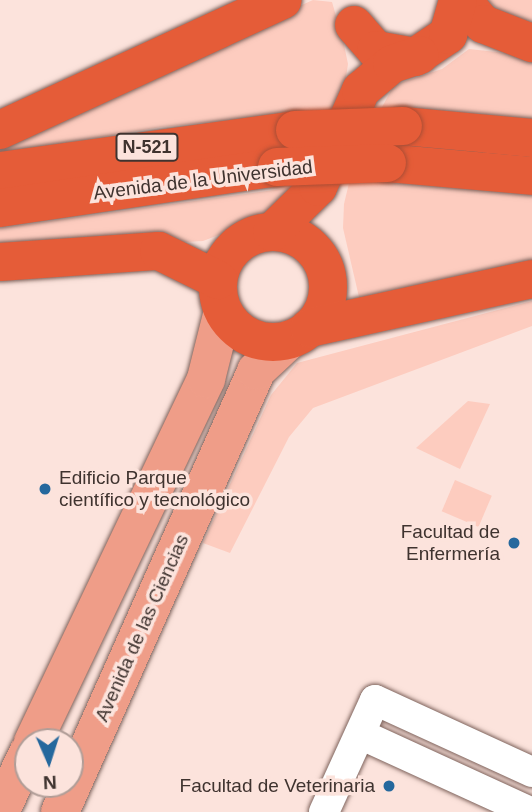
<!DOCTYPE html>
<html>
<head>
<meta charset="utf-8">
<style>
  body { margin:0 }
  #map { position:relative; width:532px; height:812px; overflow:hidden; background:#fce3dc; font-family:Helvetica,sans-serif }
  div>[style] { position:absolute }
  .green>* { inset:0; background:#fdccbf; transform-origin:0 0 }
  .roads { filter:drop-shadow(0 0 2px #7e635c) drop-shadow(0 0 2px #7e635c) }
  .minor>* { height:30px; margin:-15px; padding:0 15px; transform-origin:15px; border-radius:15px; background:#fff }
  .major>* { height:38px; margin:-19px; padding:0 19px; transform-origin:19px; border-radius:19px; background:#ef9d88 }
  .highway>* { height:38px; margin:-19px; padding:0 19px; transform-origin:19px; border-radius:19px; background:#e55c38 }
  .highway>.ring { margin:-19px; padding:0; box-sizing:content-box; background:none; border:38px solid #e55c38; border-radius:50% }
  .bridges { filter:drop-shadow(0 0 2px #ab4e35) drop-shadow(0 0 2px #ab4e35) }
  .highway-bridge>* { height:38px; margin:-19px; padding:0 19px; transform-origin:19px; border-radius:19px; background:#e55c38 }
  .dots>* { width:19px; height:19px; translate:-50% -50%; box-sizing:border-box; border:4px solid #fce3dc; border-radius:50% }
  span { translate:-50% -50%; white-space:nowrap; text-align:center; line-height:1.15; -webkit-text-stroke:7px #fce3dc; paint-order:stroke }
  .shield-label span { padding:2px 5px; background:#fce3dc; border:2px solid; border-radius:5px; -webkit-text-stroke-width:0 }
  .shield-label { font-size:18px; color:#3f332f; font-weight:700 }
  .street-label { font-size:19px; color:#3f332f }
  .poi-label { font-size:19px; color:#3f332f }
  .left { translate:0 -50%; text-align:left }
  .right { translate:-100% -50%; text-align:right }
  .north { position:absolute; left:14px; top:728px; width:70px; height:70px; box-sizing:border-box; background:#fce3dc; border:2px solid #b09d97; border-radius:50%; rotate:177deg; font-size:19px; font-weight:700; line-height:28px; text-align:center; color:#3f332f }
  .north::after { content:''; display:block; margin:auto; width:24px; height:32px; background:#25689d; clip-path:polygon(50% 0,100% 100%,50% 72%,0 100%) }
</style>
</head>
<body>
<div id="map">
  <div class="green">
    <i style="clip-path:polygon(313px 0,332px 2px,343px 40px,348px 64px,341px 109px,161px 127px,0 154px,0 141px,38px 122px)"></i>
    <i style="clip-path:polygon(487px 0,532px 0,532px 22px,503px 13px)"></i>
    <i style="clip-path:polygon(469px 49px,532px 56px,532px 122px,381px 109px,394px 85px,442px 69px)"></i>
    <i style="clip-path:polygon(391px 182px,532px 194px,532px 271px,362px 310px,343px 228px,344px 204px,349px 183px)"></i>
    <i style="clip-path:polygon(302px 186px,274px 214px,203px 241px,0 252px,0 228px)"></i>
    <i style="clip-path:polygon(532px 301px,532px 326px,313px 408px,289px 437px,230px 553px,203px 543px,271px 395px,297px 363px)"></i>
    <i style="clip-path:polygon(468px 401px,490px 404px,460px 469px,416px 448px)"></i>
    <i style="left:455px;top:480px;width:40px;height:34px;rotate:23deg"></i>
  </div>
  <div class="roads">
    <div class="minor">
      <i style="left:360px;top:734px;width:187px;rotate:24.6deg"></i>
      <i style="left:324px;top:812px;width:123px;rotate:-65.5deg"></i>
      <i style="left:375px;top:700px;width:173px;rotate:24.6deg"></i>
    </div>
    <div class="major">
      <i style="left:33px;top:742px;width:402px;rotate:-64.5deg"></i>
      <i style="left:206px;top:379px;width:70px;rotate:-76deg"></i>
      <i style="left:0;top:812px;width:65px;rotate:-64.6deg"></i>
      <i style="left:60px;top:812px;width:483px;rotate:-66deg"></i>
      <i style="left:256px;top:371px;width:45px;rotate:-43.2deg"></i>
    </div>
    <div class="highway">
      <i style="left:462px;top:0;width:32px;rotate:49deg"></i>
      <i style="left:483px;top:24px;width:53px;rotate:21.2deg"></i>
      <i style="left:354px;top:25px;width:33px;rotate:49deg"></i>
      <i style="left:376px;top:50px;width:40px;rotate:10deg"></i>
      <i style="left:415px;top:57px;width:40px;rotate:-34deg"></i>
      <i style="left:448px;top:35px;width:36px;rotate:-74deg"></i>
      <i style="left:403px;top:126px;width:130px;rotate:5.3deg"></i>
      <i style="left:0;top:130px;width:311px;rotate:-24.7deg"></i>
      <i style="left:387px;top:163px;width:146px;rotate:5.1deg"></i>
      <i style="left:0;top:171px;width:298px;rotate:-7.9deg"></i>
      <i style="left:0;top:208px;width:280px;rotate:-8.4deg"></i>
      <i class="ring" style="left:218px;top:232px;width:72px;height:72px"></i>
      <i style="left:272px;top:232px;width:64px;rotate:-44.4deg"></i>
      <i style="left:318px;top:187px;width:106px;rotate:-66.1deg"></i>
      <i style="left:361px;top:90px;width:40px;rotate:-40deg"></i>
      <i style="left:392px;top:64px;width:29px;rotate:-18deg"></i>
      <i style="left:0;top:262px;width:159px;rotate:-4deg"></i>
      <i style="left:159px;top:251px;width:66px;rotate:26.2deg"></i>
      <i style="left:309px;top:328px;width:228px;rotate:-12.4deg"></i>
    </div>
  </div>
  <div class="bridges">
    <div class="highway-bridge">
      <i style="left:295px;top:130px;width:108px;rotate:-2.1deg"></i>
      <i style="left:277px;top:167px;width:110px;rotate:-2.1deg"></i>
    </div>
  </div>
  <div class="dots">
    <i style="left:45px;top:489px;background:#25689d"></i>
    <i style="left:514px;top:543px;background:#25689d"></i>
    <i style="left:389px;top:786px;background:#25689d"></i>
  </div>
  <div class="shield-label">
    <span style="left:147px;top:147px">N-521</span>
  </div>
  <div class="street-label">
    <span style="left:203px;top:180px;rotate:-7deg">Avenida de la Universidad</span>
    <span style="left:142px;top:628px;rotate:-66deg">Avenida de las Ciencias</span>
  </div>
  <div class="poi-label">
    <span class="left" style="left:59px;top:489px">Edificio Parque<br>científico y tecnológico</span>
    <span class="right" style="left:500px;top:543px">Facultad de<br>Enfermería</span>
    <span class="right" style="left:375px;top:786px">Facultad de Veterinaria</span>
  </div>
  <div class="north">N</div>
</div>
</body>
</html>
